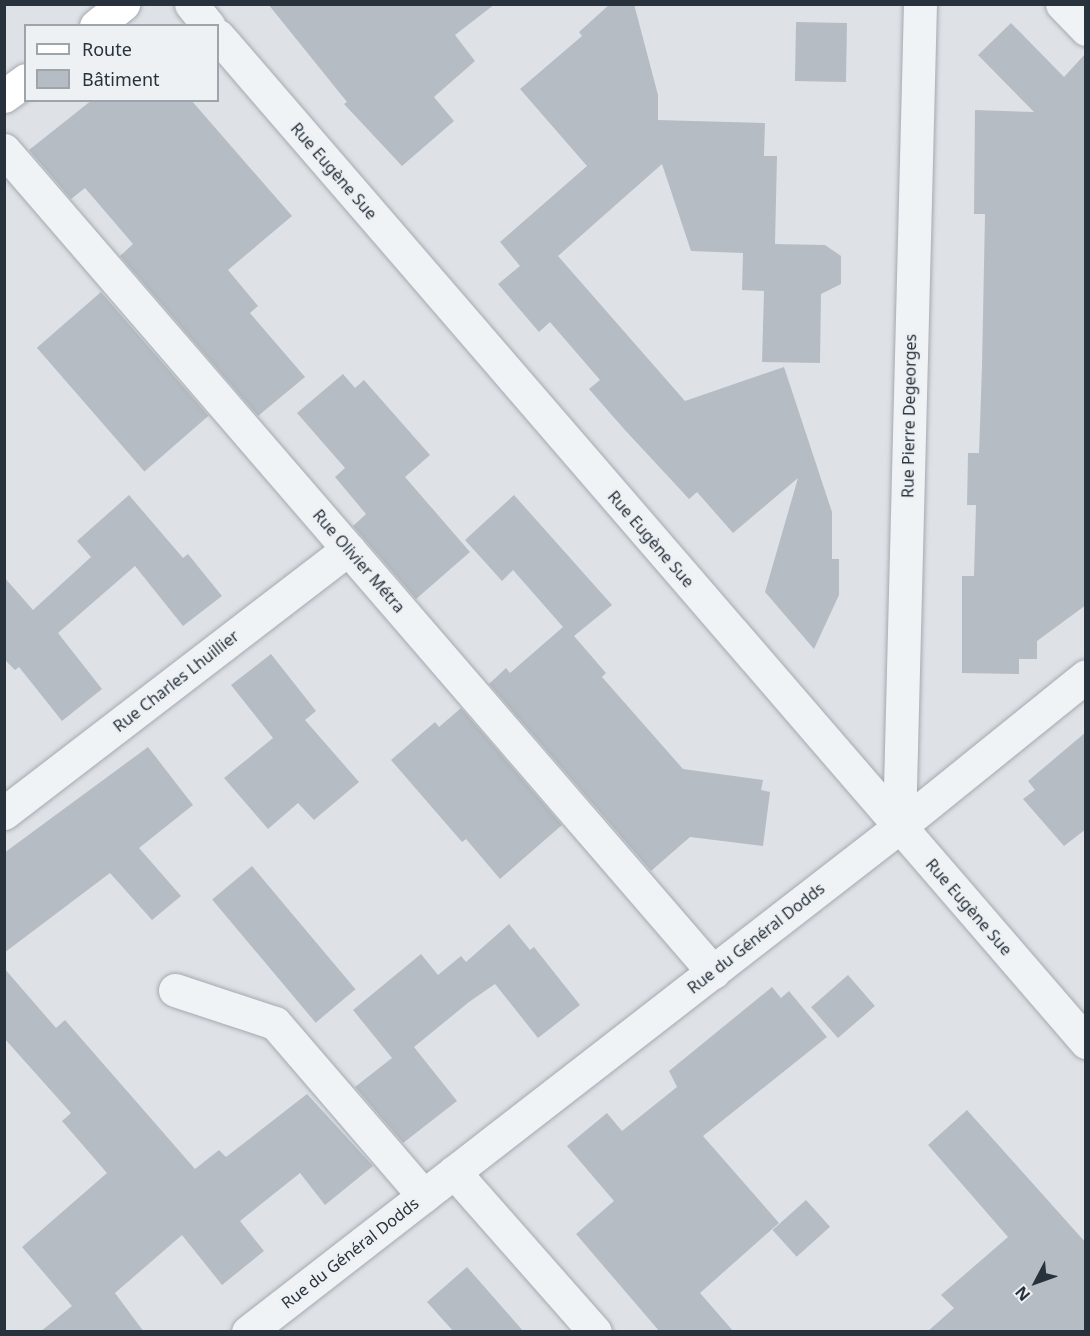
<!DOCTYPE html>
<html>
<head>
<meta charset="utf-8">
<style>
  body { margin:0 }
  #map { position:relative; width:1090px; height:1336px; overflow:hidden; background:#dee2e7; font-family:"Noto Sans",sans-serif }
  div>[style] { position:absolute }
  .building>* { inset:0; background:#b5bcc3; transform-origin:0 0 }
  .roads { filter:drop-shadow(0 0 2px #a4aab0) drop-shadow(0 0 2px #a4aab0) }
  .street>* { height:33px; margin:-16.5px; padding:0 16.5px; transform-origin:16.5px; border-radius:16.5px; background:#f0f3f5 }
  .secondary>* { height:33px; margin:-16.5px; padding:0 16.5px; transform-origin:16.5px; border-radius:16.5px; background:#fff }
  span { translate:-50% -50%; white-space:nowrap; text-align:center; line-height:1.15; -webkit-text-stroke:6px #edf1f4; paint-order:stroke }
  .street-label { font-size:16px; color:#28323c }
  .frame { position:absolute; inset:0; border:6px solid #28323c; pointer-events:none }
  .legend { position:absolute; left:24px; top:24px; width:195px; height:78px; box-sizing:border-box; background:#edf1f4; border:2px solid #9ea5aa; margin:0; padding:8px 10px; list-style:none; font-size:18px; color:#28323c }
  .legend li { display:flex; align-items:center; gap:12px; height:30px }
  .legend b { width:30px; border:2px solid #9ea5aa }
  .north { position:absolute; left:1006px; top:1252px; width:60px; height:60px; -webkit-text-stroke:4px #edf1f4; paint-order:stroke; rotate:229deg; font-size:16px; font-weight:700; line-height:24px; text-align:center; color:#28323c }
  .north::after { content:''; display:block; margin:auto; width:21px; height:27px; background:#28323c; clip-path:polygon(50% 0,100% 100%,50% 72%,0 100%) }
</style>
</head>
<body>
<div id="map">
  <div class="building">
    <i style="clip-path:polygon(268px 4px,495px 4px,455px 35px,475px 61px,434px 97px,454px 121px,402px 166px,344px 104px,347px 102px)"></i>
    <i style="clip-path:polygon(610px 4px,634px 4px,658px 95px,658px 120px,765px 123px,764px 156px,777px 156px,775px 244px,825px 245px,841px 256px,841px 284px,821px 294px,820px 363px,762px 362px,764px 291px,742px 290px,743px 253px,691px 251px,662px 164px,558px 256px,685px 401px,784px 367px,832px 512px,832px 559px,839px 559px,839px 595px,814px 649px,765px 592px,798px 478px,733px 533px,697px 492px,689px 499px,624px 429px,589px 389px,600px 380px,550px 322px,539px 332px,498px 284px,520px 266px,500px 242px,587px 166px,520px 89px,582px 36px,579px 32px)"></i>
    <i style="left:796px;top:22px;width:51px;height:59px;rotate:1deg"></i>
    <i style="clip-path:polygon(1011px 23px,1064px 77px,1086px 53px,1086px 605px,1037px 641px,1037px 659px,1019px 659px,1019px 674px,962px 673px,962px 576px,974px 576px,976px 505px,967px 505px,968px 453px,979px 453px,982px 366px,985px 214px,974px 214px,975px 110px,1034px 112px,978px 55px)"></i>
    <i style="clip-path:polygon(92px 100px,191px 100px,292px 216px,228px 270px,258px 306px,250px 313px,305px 377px,258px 416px,120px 256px,133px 244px,85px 188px,71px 199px,29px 150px)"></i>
    <i style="left:101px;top:292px;width:164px;height:85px;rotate:49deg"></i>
    <i style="clip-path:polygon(343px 374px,355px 388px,364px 380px,430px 455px,405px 477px,470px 552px,416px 599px,353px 526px,366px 514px,335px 477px,345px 468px,297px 413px)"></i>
    <i style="clip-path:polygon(129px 495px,183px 558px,188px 554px,222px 596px,183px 626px,135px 566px,58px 633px,102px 689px,62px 721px,19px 667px,15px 670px,4px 659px,4px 577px,33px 610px,91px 557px,77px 541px)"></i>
    <i style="clip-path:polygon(514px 495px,612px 605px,574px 636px,606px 673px,602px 677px,683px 769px,763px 780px,761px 790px,770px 792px,763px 846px,690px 837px,651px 871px,489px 684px,506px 668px,510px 673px,563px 627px,513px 570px,502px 581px,465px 540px)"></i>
    <i style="clip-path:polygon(271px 654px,316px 711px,305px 720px,359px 782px,314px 820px,298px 803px,268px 829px,224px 778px,273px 738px,231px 685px)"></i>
    <i style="clip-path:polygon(461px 708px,562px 825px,500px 879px,466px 839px,462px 842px,391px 760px,435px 722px,439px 727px)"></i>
    <i style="clip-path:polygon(1086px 732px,1086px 829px,1064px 846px,1023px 799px,1035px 790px,1028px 781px)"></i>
    <i style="clip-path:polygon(148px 747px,193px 805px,139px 848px,181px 896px,152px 920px,110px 873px,4px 953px,4px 853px)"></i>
    <i style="left:252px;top:866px;width:161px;height:52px;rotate:50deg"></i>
    <i style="clip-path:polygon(509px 924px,530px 950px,534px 947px,580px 1005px,538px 1038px,495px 984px,469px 1002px,414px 1047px,457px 1101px,403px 1143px,355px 1087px,392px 1058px,353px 1010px,421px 954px,438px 975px,461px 956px,466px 962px)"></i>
    <i style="clip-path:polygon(4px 968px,56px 1028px,65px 1020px,195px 1169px,219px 1150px,226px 1157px,307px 1094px,373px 1166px,325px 1205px,300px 1173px,240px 1221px,264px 1251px,222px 1285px,182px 1235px,115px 1293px,144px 1332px,40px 1332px,72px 1306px,22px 1247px,107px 1173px,62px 1121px,71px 1113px,4px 1038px)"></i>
    <i style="left:848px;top:975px;width:41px;height:49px;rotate:49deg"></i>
    <i style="clip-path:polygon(772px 987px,781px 998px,789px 991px,827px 1037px,703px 1136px,779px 1223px,700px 1293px,734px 1332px,660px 1332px,576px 1234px,614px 1201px,567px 1146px,607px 1113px,622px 1131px,677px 1087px,669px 1071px)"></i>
    <i style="clip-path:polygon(967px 1110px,1086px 1243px,1086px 1332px,927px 1332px,954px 1308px,941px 1295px,1008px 1237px,928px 1145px)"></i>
    <i style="left:806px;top:1200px;width:36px;height:45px;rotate:48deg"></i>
    <i style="clip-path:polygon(467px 1267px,524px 1332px,454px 1332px,427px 1302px)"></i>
  </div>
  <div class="roads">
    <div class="street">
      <i style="left:191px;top:4px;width:28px;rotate:51deg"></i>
      <i style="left:1062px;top:4px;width:35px;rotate:46deg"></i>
      <i style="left:218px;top:36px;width:1329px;rotate:49.21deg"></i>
      <i style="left:4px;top:150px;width:1086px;rotate:49.22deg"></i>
      <i style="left:4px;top:813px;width:434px;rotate:-37.5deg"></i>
      <i style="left:899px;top:827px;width:823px;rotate:-88.54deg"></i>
      <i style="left:175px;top:990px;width:105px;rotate:18.3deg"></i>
      <i style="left:275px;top:1023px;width:228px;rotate:49.3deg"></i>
      <i style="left:454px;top:1172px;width:213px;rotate:48.6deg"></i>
      <i style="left:248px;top:1332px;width:824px;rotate:-37.8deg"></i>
      <i style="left:899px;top:827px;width:240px;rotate:-38.9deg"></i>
    </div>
    <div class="secondary">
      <i style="left:96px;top:26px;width:35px;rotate:-39deg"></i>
      <i style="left:4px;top:96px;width:27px;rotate:-36deg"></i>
    </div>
  </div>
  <div class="street-label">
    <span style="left:334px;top:171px;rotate:49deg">Rue Eugène Sue</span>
    <span style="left:909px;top:416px;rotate:-89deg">Rue Pierre Degeorges</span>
    <span style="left:651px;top:539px;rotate:49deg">Rue Eugène Sue</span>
    <span style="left:359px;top:561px;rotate:49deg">Rue Olivier Métra</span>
    <span style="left:176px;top:681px;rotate:-38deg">Rue Charles Lhuillier</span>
    <span style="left:969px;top:907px;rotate:49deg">Rue Eugène Sue</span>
    <span style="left:756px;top:938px;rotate:-38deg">Rue du Général Dodds</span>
    <span style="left:350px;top:1253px;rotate:-38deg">Rue du Général Dodds</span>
  </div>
  <div class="frame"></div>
  <ul class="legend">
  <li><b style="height:8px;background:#fff"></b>Route</li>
  <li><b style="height:16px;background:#b5bcc3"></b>Bâtiment</li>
  </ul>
  <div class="north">N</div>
</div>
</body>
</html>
